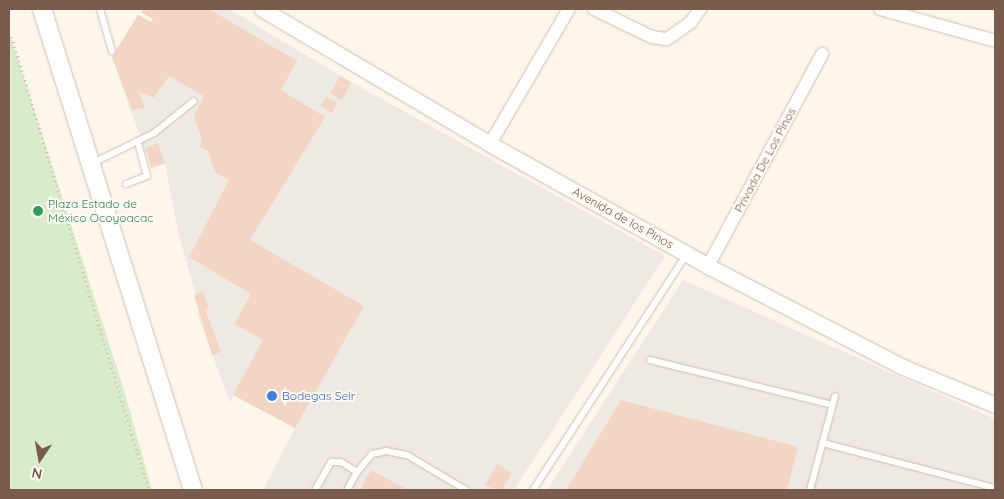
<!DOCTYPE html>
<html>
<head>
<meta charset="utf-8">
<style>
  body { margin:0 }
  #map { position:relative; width:1004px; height:499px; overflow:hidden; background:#fdf6ec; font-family:Quicksand,sans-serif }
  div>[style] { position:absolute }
  .industrial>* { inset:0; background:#efe9e4 }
  .green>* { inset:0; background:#d8ecc9 }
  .building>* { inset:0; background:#f3d5c3; transform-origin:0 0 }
  .path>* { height:2.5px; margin-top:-1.25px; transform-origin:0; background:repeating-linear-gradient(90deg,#d9b8a5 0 1px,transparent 0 5px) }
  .roads { filter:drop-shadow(0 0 1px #d1beb0) drop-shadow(0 0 1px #d1beb0) }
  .service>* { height:6px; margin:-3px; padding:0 3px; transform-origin:3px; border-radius:3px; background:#fff }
  .minor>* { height:12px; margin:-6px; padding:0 6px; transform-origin:6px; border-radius:6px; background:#fff }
  .tertiary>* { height:15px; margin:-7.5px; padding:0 7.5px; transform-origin:7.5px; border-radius:7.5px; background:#fff }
  .secondary>* { height:18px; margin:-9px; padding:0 9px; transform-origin:9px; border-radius:9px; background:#fff }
  .dots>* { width:14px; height:14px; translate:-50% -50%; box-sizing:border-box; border:2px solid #fffaf3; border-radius:50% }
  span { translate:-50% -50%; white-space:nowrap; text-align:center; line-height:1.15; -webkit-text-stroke:4px #fffaf3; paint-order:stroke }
  .street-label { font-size:12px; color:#7a5c4d }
  .leisure-label { font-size:12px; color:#27864d }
  .left { translate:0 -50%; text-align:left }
  .shop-label { font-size:12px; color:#366cbe }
  .frame { position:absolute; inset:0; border:10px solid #7a5c4d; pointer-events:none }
  .north { position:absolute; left:15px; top:434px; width:50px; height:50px; -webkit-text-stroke:4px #fffaf3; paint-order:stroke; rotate:192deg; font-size:14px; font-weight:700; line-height:20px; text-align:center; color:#7a5c4d }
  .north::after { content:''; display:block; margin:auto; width:18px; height:22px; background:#7a5c4d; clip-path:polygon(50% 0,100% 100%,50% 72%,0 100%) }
</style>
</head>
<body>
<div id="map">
  <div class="industrial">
    <i style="clip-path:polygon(159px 9px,229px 9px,351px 82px,665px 256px,514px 490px,263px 490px,295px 428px,234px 395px,230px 403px,197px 312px,200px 310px,178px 232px,165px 164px,151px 168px,112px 57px,138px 15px,151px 22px)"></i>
    <i style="clip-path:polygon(683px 280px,995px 419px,995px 490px,547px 490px)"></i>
  </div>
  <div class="green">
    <i style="clip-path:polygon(9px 31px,124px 390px,152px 490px,9px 490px)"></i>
  </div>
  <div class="building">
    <i style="clip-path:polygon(143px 9px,209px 9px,297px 61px,281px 90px,325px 117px,250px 240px,364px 306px,295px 428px,233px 395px,263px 340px,234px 324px,251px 294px,189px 257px,229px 180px,215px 172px,208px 151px,200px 147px,202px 139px,194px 117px,204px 96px,169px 76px,153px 98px,138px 91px,145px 108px,132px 110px,112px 57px,138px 15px,151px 22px,153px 19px,141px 12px)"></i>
    <i style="left:340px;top:76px;width:13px;height:20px;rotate:29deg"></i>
    <i style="left:326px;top:97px;width:13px;height:11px;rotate:29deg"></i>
    <i style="clip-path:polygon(158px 143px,165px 163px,151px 168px,146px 148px)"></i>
    <i style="clip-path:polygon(203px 291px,209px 308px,206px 311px,221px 352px,212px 355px,194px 295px)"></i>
    <i style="clip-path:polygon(621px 400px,798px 447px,787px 490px,566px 490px)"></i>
    <i style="clip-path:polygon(497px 464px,512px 473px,502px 490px,485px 486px)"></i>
    <i style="clip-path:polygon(371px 470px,408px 490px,355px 490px,360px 490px)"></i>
  </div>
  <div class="path">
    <i style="left:9px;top:36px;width:3px;rotate:18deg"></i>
    <i style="left:12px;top:37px;width:473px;rotate:73.2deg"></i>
  </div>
  <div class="roads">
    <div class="service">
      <i style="left:100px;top:9px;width:44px;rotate:74.1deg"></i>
      <i style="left:91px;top:164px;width:70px;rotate:-26.2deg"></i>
      <i style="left:154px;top:133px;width:51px;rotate:-38.7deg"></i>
      <i style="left:126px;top:184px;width:22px;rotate:-21deg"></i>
      <i style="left:147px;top:176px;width:35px;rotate:-105deg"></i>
      <i style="left:650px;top:360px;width:188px;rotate:13.8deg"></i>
      <i style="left:823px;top:443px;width:178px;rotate:14.7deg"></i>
      <i style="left:315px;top:490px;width:32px;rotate:-60deg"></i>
      <i style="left:331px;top:462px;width:10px"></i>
      <i style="left:341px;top:462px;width:19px;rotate:32deg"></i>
      <i style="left:347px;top:490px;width:21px;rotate:-61deg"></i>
      <i style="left:357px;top:472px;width:23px;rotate:-50deg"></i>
      <i style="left:372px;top:454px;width:14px;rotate:-12deg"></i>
      <i style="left:386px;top:451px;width:21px;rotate:11deg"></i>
      <i style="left:407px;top:455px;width:69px;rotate:30.7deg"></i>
      <i style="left:533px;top:490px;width:280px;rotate:-56.9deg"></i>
      <i style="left:810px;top:490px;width:97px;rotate:-75.1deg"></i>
    </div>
    <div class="minor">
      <i style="left:594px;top:9px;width:64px;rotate:25.8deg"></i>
      <i style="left:652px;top:37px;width:15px;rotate:8deg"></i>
      <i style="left:667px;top:39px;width:29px;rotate:-35deg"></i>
      <i style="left:691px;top:22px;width:16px;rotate:-55deg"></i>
      <i style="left:880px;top:9px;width:119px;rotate:15.5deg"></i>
      <i style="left:490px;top:144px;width:156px;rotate:-59.7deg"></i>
      <i style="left:708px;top:266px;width:241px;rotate:-61.7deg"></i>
    </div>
    <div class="tertiary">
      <i style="left:262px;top:9px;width:265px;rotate:30.6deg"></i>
      <i style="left:490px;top:144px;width:250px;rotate:29.2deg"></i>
      <i style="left:708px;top:266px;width:220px;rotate:27.4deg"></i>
      <i style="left:903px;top:367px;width:100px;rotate:22.4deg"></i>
    </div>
    <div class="secondary">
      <i style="left:42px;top:9px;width:504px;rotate:72.57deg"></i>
    </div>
  </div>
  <div class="dots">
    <i style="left:38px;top:211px;background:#2e9e5b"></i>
    <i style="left:272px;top:396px;background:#3f7fe0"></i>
  </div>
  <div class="street-label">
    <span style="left:765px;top:160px;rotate:-62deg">Privada De Los Pinos</span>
    <span style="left:623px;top:218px;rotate:29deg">Avenida de los Pinos</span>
  </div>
  <div class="leisure-label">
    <span class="left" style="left:48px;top:211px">Plaza Estado de<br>México Ocoyoacac</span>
  </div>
  <div class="shop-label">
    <span class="left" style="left:282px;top:396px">Bodegas Seir</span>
  </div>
  <div class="frame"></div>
  <div class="north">N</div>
</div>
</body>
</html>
